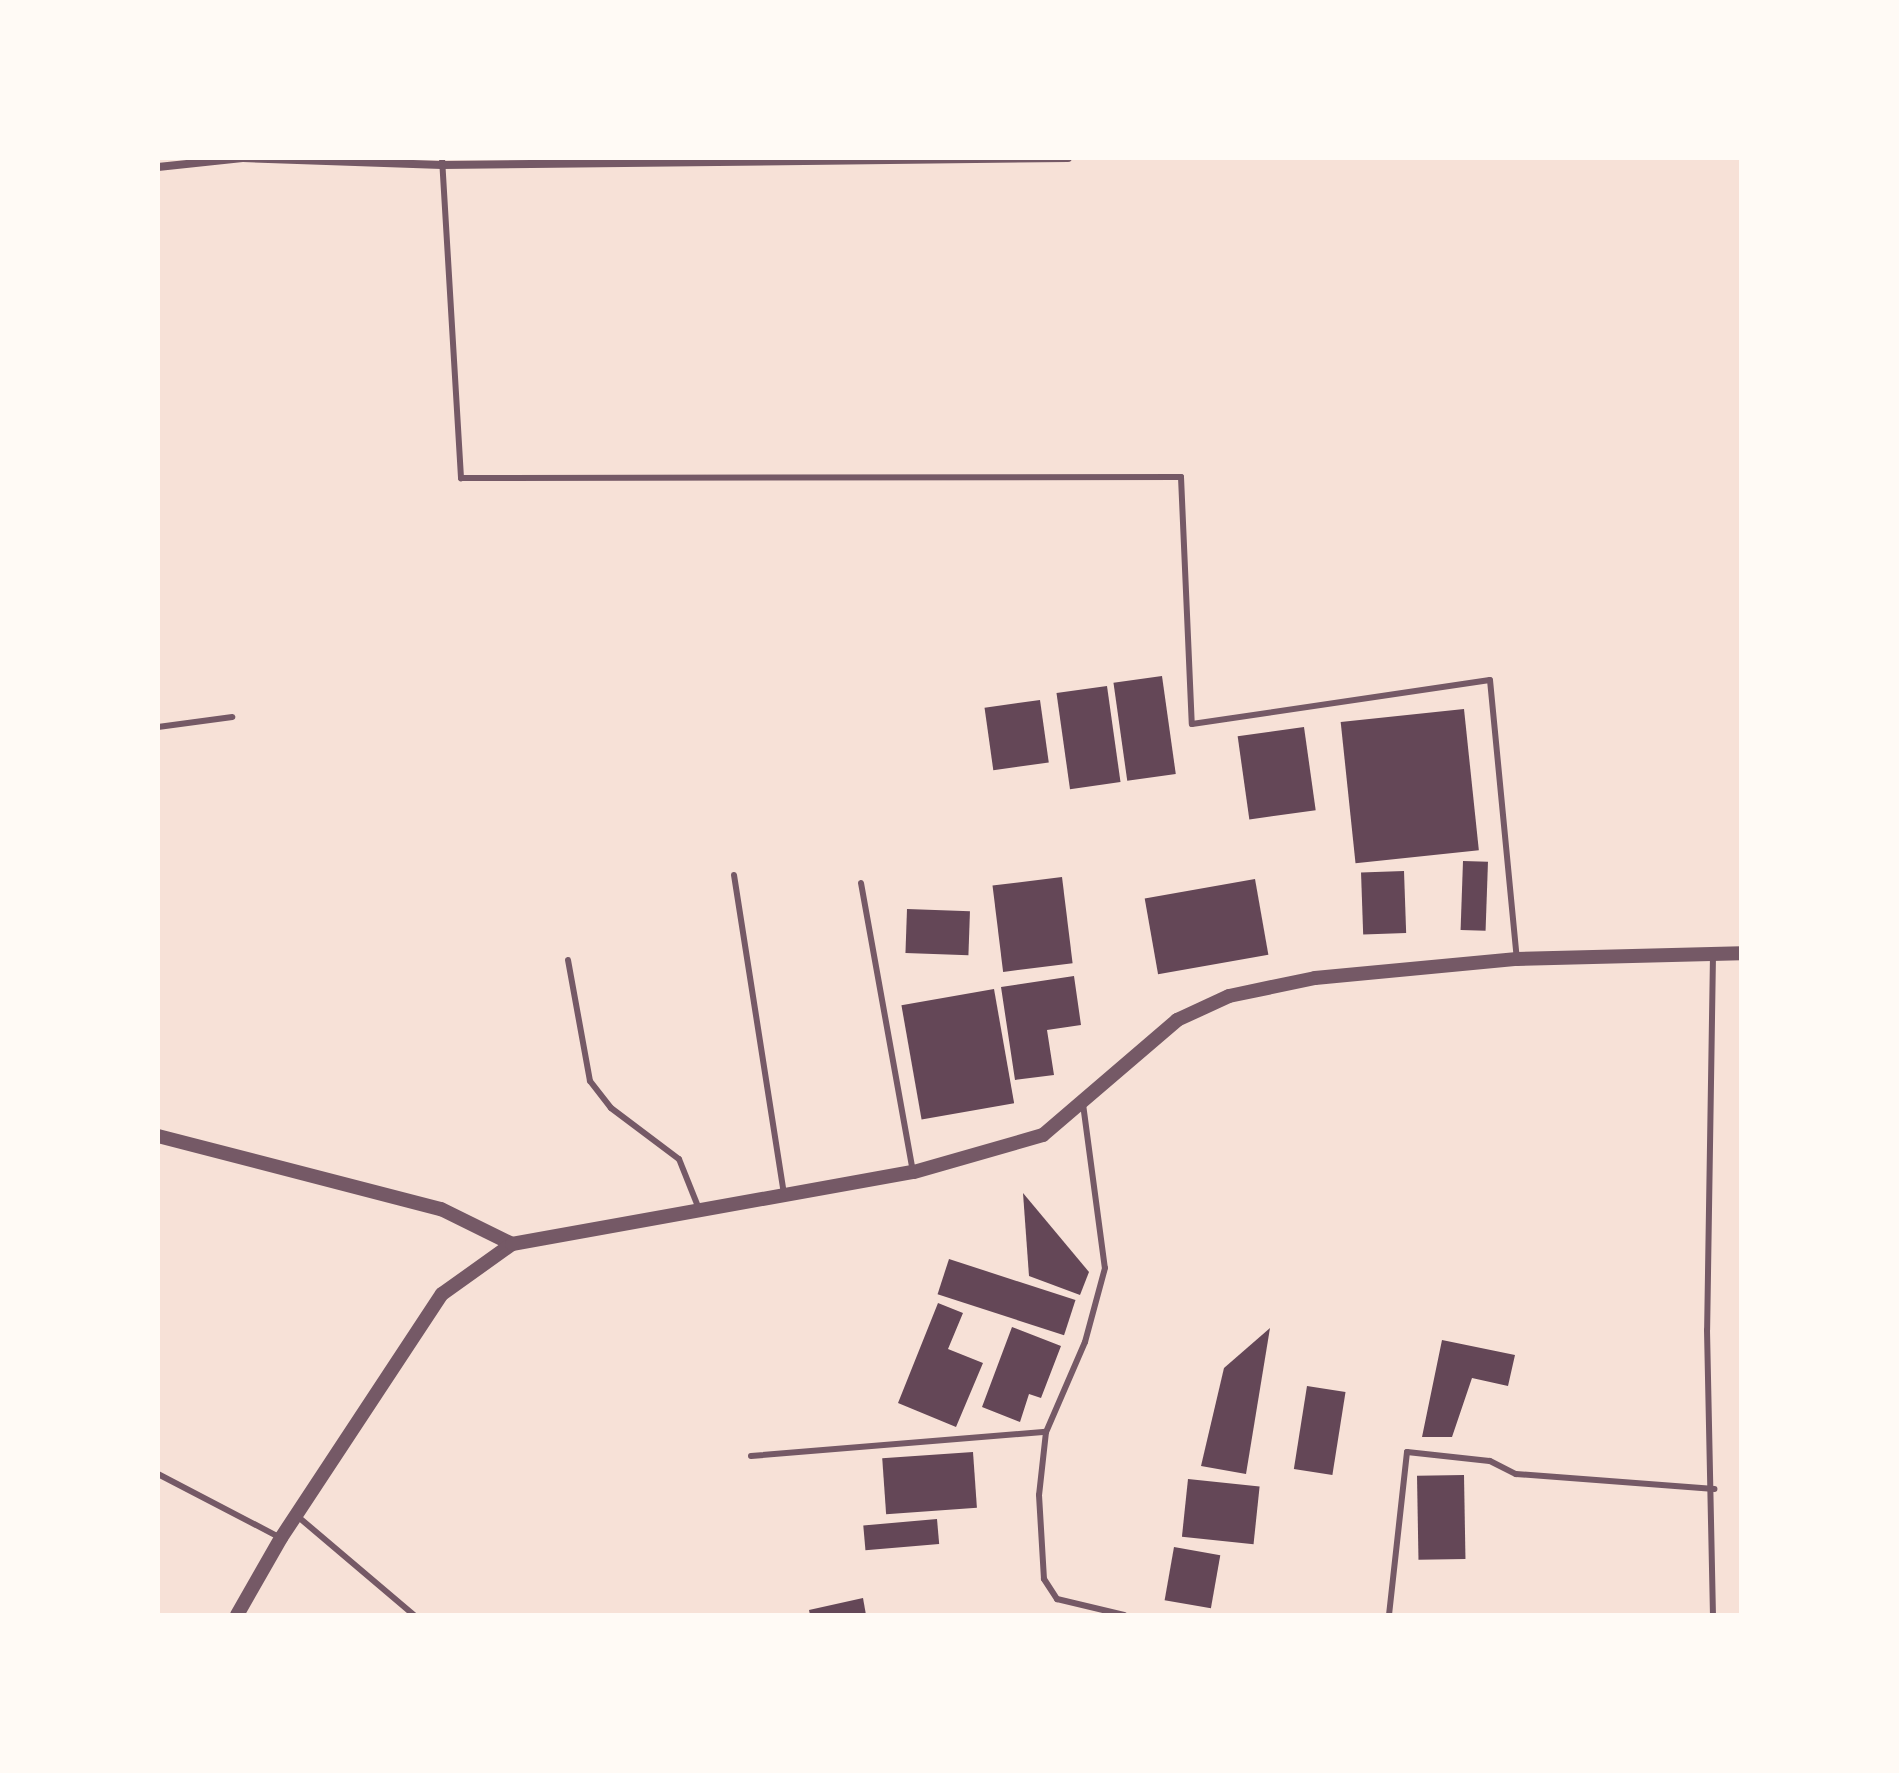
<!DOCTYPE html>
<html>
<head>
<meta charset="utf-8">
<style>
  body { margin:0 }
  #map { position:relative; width:1899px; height:1773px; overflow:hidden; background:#f7e1d7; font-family:Raleway,sans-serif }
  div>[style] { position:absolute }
  .building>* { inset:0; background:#644757; transform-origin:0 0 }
  .service>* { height:6px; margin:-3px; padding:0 3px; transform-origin:3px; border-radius:3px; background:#755966 }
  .minor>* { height:8px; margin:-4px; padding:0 4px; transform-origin:4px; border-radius:4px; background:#755966 }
  .tertiary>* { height:14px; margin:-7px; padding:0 7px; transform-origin:7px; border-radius:7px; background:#755966 }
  span { translate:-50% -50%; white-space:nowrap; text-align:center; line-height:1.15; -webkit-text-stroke:6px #fffaf5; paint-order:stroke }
  .frame { position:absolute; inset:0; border:160px solid #fffaf5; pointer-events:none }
</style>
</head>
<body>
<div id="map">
  <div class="building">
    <i style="left:1162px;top:676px;width:99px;height:49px;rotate:82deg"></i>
    <i style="left:1107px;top:686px;width:97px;height:51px;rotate:82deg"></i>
    <i style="left:1040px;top:700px;width:63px;height:56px;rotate:82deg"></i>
    <i style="left:1464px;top:709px;width:142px;height:124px;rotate:84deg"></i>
    <i style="left:1304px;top:727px;width:84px;height:67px;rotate:82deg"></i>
    <i style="left:1463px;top:861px;width:25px;height:69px;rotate:2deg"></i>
    <i style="left:1404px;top:871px;width:62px;height:43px;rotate:88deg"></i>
    <i style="left:1062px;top:877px;width:87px;height:70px;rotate:83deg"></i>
    <i style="left:1255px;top:879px;width:77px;height:112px;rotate:80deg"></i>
    <i style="left:907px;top:909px;width:63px;height:44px;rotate:2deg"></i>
    <i style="clip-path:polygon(1074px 976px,1081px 1025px,1047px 1030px,1054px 1075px,1015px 1080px,1001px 987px)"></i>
    <i style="left:994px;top:989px;width:116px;height:94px;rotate:80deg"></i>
    <i style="clip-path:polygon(1023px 1193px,1089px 1272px,1080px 1295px,1029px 1276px)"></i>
    <i style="left:949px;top:1259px;width:133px;height:37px;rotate:18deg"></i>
    <i style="clip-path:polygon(938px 1303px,963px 1313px,948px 1349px,983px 1363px,956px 1427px,898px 1403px)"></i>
    <i style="clip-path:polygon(1012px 1327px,1061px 1346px,1041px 1398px,1029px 1394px,1020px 1422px,982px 1407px)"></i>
    <i style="clip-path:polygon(1270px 1328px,1246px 1474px,1201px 1466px,1224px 1368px)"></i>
    <i style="clip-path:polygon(1442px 1340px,1515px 1355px,1508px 1386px,1472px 1378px,1452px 1437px,1422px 1437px)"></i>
    <i style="left:1307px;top:1386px;width:39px;height:84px;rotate:9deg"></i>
    <i style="left:973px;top:1452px;width:56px;height:91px;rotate:86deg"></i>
    <i style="left:1464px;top:1475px;width:84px;height:47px;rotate:89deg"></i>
    <i style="left:1188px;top:1479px;width:72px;height:58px;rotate:6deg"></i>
    <i style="left:937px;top:1519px;width:25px;height:74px;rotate:85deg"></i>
    <i style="left:1174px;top:1547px;width:47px;height:54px;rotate:10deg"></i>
    <i style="clip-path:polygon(863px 1598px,866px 1615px,810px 1615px,809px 1610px)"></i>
  </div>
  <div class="service">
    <i style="left:442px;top:158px;width:321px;rotate:86.6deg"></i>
    <i style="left:461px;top:478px;width:720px;rotate:-0.08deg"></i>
    <i style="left:1181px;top:477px;width:247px;rotate:87.5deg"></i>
    <i style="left:1192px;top:724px;width:301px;rotate:-8.4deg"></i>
    <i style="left:1490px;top:680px;width:280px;rotate:84.5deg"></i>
    <i style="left:158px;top:727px;width:75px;rotate:-7.7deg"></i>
    <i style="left:734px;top:875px;width:325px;rotate:81.1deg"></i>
    <i style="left:861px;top:883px;width:293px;rotate:79.8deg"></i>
    <i style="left:1713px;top:955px;width:375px;rotate:90.9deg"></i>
    <i style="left:1707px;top:1330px;width:285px;rotate:88.8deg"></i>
    <i style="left:568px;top:960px;width:123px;rotate:79.7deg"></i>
    <i style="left:590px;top:1081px;width:34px;rotate:52deg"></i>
    <i style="left:611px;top:1108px;width:85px;rotate:36.9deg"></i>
    <i style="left:679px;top:1159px;width:54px;rotate:68.2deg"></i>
    <i style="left:1083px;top:1104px;width:165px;rotate:82.4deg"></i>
    <i style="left:1105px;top:1268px;width:77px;rotate:105.1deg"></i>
    <i style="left:1085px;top:1342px;width:98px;rotate:113.4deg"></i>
    <i style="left:1046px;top:1432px;width:63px;rotate:96.3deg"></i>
    <i style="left:1039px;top:1495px;width:84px;rotate:86.6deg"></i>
    <i style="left:1044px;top:1579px;width:24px;rotate:57deg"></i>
    <i style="left:1057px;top:1599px;width:69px;rotate:13.4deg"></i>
    <i style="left:751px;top:1456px;width:296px;rotate:-4.7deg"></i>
    <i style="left:158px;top:1474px;width:136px;rotate:27.5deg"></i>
    <i style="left:296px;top:1515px;width:155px;rotate:40.3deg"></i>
    <i style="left:1389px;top:1615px;width:164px;rotate:-83.7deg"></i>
    <i style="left:1407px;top:1452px;width:83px;rotate:6.2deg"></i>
    <i style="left:1490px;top:1461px;width:29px;rotate:27deg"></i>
    <i style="left:1516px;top:1474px;width:199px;rotate:4.3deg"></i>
  </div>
  <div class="minor">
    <i style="left:158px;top:167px;width:85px;rotate:-6deg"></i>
    <i style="left:243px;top:158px;width:199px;rotate:2deg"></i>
    <i style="left:442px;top:165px;width:626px;rotate:-0.64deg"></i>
  </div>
  <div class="tertiary">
    <i style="left:158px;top:1136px;width:292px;rotate:14.5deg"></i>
    <i style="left:441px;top:1209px;width:79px;rotate:26.2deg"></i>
    <i style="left:237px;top:1615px;width:89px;rotate:-60.3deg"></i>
    <i style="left:281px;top:1538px;width:292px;rotate:-56.6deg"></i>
    <i style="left:442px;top:1294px;width:86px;rotate:-35.5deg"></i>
    <i style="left:512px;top:1244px;width:408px;rotate:-10.2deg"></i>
    <i style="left:914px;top:1172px;width:134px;rotate:-16deg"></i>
    <i style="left:1043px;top:1135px;width:177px;rotate:-40.6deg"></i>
    <i style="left:1177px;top:1020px;width:57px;rotate:-24.8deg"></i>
    <i style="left:1229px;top:996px;width:88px;rotate:-11.8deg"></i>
    <i style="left:1315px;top:978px;width:203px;rotate:-5.4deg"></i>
    <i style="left:1517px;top:959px;width:224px;rotate:-1.5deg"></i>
  </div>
  <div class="frame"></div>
</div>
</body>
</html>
